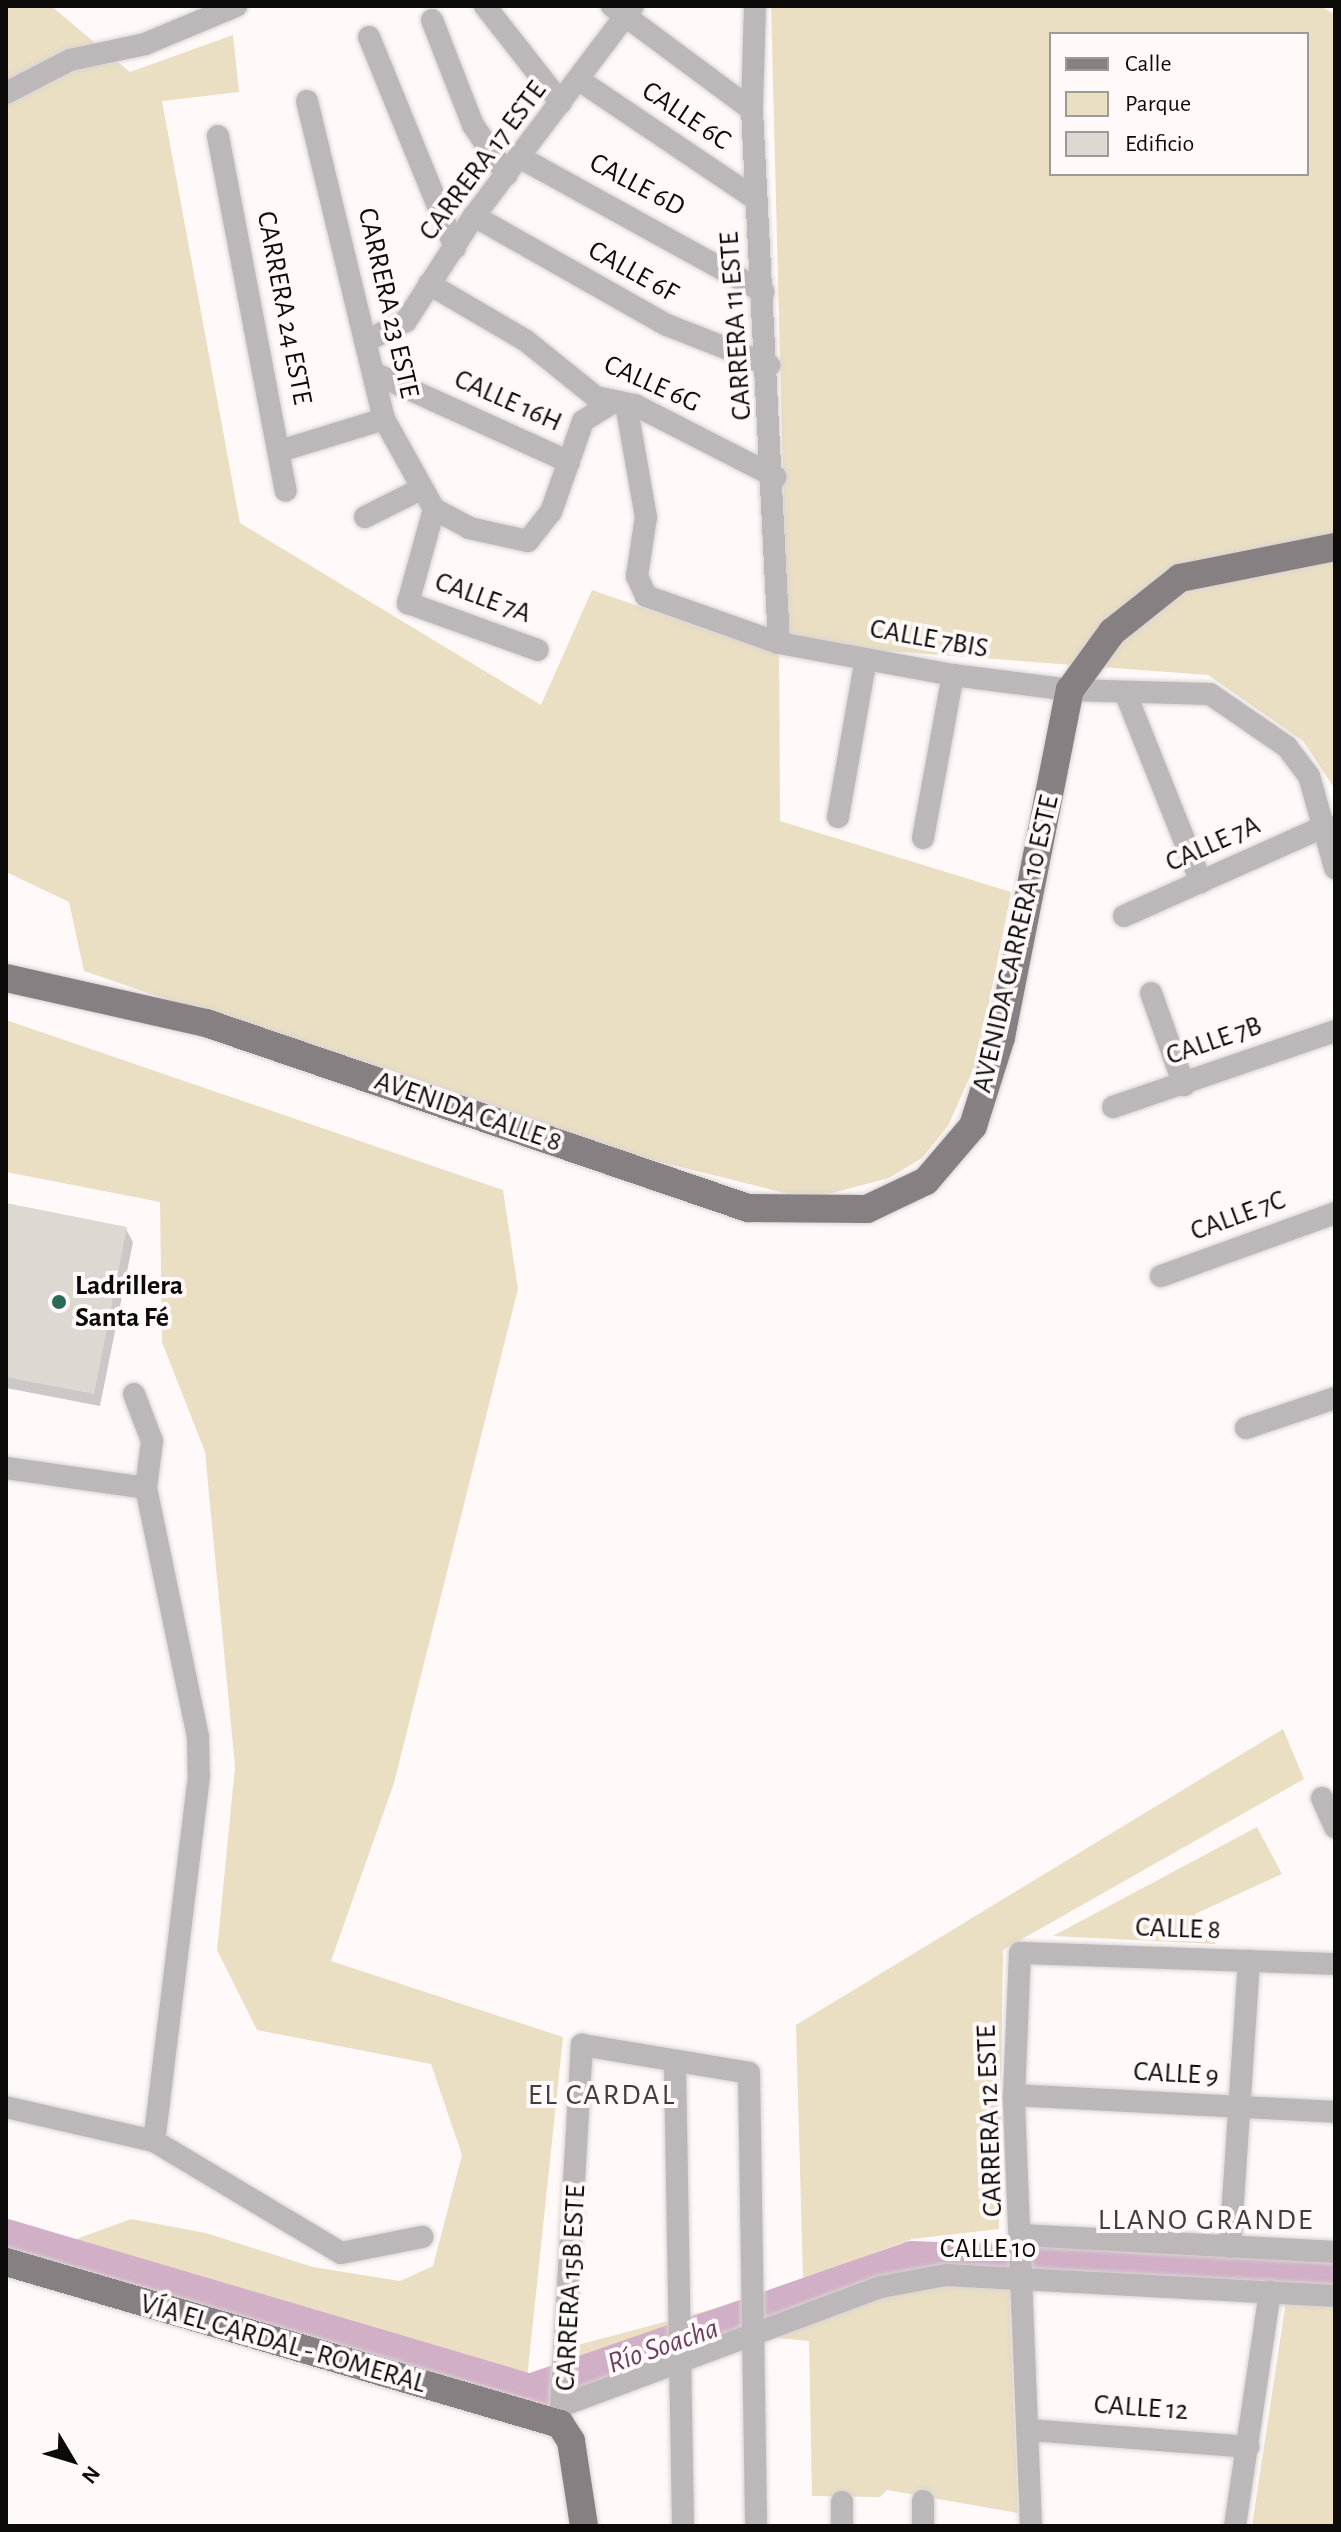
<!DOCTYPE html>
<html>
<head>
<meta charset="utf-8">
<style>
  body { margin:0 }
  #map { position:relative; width:1341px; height:2532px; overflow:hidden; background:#fffaf9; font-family:"Alegreya Sans",sans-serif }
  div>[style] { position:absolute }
  .green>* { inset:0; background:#eadec3 }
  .shadow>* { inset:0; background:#0003 }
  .river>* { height:36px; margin:-18px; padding:0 18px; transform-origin:18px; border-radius:18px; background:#d1afc6 }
  .building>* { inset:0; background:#ded8d3 }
  .roads { filter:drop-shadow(0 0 2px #d8d4d3) drop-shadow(0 0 2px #d8d4d3) }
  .minor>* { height:22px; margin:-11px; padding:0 11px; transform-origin:11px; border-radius:11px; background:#bcb8b9 }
  .major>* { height:28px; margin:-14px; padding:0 14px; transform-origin:14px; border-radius:14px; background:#878082 }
  .dots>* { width:22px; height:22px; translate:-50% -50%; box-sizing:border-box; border:4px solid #fffaf9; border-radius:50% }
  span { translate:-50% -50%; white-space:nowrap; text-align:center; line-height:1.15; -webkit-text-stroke:8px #fffaf9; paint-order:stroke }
  .street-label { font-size:28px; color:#0d0b0a }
  .poi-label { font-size:28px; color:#0d0b0a; font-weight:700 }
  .left { translate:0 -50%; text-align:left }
  .neighbourhood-label { font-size:30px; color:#443d3c; letter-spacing:2px }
  .water-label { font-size:30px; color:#6c3f60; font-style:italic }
  .frame { position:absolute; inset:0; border:8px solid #0d0b0a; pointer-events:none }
  .legend { position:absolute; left:1049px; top:32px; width:260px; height:144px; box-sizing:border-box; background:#fffaf9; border:2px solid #9e9a99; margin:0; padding:10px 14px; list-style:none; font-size:24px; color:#0d0b0a }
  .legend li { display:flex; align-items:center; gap:16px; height:40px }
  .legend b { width:40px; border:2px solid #9e9a99 }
  .north { position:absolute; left:32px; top:2420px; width:80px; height:80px; -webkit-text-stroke:6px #fffaf9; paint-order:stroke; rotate:128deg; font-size:22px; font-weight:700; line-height:32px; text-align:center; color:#0d0b0a }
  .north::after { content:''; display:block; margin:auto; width:28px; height:36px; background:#0d0b0a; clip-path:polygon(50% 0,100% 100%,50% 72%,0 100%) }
</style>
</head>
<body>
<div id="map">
  <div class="green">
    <i style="clip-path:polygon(evenodd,6px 6px,51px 6px,130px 72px,233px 35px,239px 92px,162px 101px,240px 523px,541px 705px,592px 590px,758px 648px,787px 631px,771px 6px,1319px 6px,1335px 14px,1335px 789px,1303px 741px,1208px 675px,779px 643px,780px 821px,1011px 892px,978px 1058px,948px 1126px,922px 1158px,889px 1178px,809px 1199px,588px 1144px,84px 971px,69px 902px,6px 872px,6px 6px,1051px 34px,1307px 34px,1307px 174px,1051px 174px,1051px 34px)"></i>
    <i style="clip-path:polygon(6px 1020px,503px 1190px,518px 1289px,394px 1783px,331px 1961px,563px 2037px,527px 2379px,49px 2249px,131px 2219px,206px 2233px,313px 2267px,400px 2281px,433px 2266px,462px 2155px,431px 2064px,257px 2030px,217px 1950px,235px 1767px,205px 1452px,162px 1342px,160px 1202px,6px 1172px)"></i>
    <i style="clip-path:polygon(1283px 1729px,1304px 1779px,1003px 1950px,999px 2229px,912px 2239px,803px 2280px,796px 2025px)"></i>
    <i style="clip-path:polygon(1257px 1827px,1282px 1874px,1195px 1914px,1216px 1944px,1053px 1936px)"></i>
    <i style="clip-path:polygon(1026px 2240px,1335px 2255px,1335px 2284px,1024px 2268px,873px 2283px,582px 2388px,578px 2345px,802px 2285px,910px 2245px)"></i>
    <i style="clip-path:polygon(950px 2284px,1009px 2285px,1018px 2513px,887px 2490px,880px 2497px,812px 2496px,809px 2341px,777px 2338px,886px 2294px)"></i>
    <i style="clip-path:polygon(1286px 2301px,1335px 2307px,1335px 2526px,1252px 2526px)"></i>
  </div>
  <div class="shadow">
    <i style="clip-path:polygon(6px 1205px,126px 1229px,133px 1242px,100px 1406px,6px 1388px)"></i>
  </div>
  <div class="river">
    <i style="left:6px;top:2237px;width:546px;rotate:16.48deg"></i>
    <i style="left:530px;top:2392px;width:404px;rotate:-19.2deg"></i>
    <i style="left:912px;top:2259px;width:423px;rotate:2.4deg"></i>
  </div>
  <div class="building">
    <i style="clip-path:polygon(6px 1203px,127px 1227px,94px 1394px,6px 1377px)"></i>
  </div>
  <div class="roads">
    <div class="minor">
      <i style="left:485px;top:6px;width:123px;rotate:51.9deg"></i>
      <i style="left:612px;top:6px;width:174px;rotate:36.6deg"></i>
      <i style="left:755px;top:6px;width:104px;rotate:91.7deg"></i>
      <i style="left:752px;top:110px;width:534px;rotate:87.1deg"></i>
      <i style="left:432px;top:20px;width:113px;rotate:68.7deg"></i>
      <i style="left:473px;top:125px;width:60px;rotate:55.8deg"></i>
      <i style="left:369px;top:37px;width:228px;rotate:67.8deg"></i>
      <i style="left:582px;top:82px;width:211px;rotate:34deg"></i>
      <i style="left:6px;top:93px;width:72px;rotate:-27.3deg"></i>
      <i style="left:70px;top:60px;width:77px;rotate:-12deg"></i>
      <i style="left:145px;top:44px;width:99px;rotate:-22.7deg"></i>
      <i style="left:307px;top:101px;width:327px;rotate:76.4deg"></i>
      <i style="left:384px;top:419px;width:103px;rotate:60.9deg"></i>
      <i style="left:434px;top:509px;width:40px;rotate:28deg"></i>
      <i style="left:469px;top:528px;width:60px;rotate:12.4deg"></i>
      <i style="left:528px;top:541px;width:37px;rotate:-52deg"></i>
      <i style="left:551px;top:512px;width:96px;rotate:-70.6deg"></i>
      <i style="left:583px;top:421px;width:36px;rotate:-32deg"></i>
      <i style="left:218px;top:136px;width:361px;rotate:79.2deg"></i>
      <i style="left:521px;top:158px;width:277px;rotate:28.9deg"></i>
      <i style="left:474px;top:216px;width:222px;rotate:29.5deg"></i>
      <i style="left:667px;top:325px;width:110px;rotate:21.4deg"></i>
      <i style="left:429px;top:284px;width:111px;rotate:30.3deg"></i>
      <i style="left:525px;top:340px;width:91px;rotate:38.8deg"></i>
      <i style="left:596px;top:397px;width:40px;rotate:12deg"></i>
      <i style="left:635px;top:405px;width:158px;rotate:27.1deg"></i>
      <i style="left:370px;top:339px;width:40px;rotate:-26.6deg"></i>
      <i style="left:406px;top:321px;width:125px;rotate:-57.1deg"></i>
      <i style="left:474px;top:216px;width:263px;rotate:-52.9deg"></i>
      <i style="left:378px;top:375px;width:210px;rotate:24.5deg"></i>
      <i style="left:626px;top:404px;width:115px;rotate:80deg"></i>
      <i style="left:646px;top:517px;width:60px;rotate:98.7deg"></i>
      <i style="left:637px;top:576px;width:22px;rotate:66deg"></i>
      <i style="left:646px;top:596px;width:141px;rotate:19.5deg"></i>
      <i style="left:779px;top:643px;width:177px;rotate:10.4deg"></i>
      <i style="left:953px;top:675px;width:118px;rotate:7.3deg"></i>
      <i style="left:1070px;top:690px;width:140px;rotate:1.6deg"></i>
      <i style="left:1210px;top:694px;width:93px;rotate:34.5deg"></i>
      <i style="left:1287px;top:747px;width:36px;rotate:53deg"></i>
      <i style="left:1309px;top:776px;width:96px;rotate:74.2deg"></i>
      <i style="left:280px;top:451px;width:109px;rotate:-17.1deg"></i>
      <i style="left:434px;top:509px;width:98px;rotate:105.5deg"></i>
      <i style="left:408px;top:603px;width:138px;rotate:19.9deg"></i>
      <i style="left:365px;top:517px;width:60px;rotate:-26.6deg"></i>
      <i style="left:1125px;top:692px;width:205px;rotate:68.2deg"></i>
      <i style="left:838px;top:817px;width:160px;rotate:-80deg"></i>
      <i style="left:923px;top:838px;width:166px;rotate:-79.6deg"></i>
      <i style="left:1124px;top:916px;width:222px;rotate:-24.1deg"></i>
      <i style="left:1151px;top:993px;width:98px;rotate:70.3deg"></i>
      <i style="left:1113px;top:1107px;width:235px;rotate:-18.9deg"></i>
      <i style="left:1161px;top:1276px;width:185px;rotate:-19.9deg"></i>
      <i style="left:134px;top:1394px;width:50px;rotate:69deg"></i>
      <i style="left:152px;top:1441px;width:47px;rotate:97.3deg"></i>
      <i style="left:1246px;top:1428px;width:94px;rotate:-18.6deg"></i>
      <i style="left:6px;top:1468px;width:141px;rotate:8.1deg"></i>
      <i style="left:146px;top:1488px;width:254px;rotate:78.2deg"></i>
      <i style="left:198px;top:1737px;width:39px;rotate:89deg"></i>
      <i style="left:199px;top:1776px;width:368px;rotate:97deg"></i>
      <i style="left:154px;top:2141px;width:152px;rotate:-167.1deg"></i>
      <i style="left:1322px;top:1798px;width:32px;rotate:66deg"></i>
      <i style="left:675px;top:2066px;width:460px;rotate:89deg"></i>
      <i style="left:1014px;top:2095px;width:321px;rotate:3deg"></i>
      <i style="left:154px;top:2141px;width:218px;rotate:30.9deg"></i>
      <i style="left:341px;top:2253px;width:83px;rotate:-11.2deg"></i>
      <i style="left:1024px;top:2235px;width:311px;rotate:3.1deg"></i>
      <i style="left:1230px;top:2247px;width:287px;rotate:-86.2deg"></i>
      <i style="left:566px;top:2404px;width:336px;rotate:-20.4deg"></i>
      <i style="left:881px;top:2287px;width:66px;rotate:-10.5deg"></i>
      <i style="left:946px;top:2275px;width:390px;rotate:3.1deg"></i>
      <i style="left:560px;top:2424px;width:380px;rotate:-86.7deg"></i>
      <i style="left:582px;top:2045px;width:169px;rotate:9.5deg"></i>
      <i style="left:749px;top:2073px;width:453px;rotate:89.1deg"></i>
      <i style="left:1029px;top:2430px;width:220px;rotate:4.4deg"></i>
      <i style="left:842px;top:2502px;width:24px;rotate:90deg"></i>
      <i style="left:923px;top:2526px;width:25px;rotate:-90deg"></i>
      <i style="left:1031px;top:2526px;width:431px;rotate:-92.3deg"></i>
      <i style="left:1014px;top:2095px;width:142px;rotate:-87.6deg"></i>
      <i style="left:1020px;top:1953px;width:315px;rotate:2deg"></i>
      <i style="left:1235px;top:2526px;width:237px;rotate:-81.5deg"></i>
    </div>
    <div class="major">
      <i style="left:6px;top:978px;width:205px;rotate:12.7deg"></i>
      <i style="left:206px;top:1023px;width:573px;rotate:18.85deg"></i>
      <i style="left:748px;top:1208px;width:119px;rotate:0.5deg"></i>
      <i style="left:867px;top:1209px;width:65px;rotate:-25.4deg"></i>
      <i style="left:926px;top:1181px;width:72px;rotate:-49.5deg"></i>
      <i style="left:973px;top:1126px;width:93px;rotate:-72.5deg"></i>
      <i style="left:1001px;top:1037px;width:354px;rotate:-78.8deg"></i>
      <i style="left:1070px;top:690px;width:72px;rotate:-54.1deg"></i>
      <i style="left:1112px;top:632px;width:87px;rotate:-38.5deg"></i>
      <i style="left:1180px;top:578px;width:158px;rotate:-11.3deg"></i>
      <i style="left:6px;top:2262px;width:577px;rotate:16.3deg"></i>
      <i style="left:560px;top:2424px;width:20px;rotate:57deg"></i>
      <i style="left:571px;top:2441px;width:86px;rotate:81.3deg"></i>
    </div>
  </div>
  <div class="dots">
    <i style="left:59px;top:1302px;background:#2a6956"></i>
  </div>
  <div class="street-label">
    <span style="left:686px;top:116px;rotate:34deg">CALLE 6C</span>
    <span style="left:483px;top:161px;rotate:-53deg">CARRERA 17 ESTE</span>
    <span style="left:637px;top:185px;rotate:28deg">CALLE 6D</span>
    <span style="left:633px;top:272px;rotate:29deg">CALLE 6F</span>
    <span style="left:388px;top:303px;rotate:77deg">CARRERA 23 ESTE</span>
    <span style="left:284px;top:308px;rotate:79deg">CARRERA 24 ESTE</span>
    <span style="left:736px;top:326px;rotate:-94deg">CARRERA 11 ESTE</span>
    <span style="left:652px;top:384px;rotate:24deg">CALLE 6G</span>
    <span style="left:508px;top:401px;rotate:24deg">CALLE 16H</span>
    <span style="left:483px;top:598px;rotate:20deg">CALLE 7A</span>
    <span style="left:929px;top:639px;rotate:10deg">CALLE 7BIS</span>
    <span style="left:1213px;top:844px;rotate:-24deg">CALLE 7A</span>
    <span style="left:1016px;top:944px;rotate:-77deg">AVENIDA CARRERA 10 ESTE</span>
    <span style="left:1214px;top:1041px;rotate:-19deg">CALLE 7B</span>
    <span style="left:468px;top:1112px;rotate:19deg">AVENIDA CALLE 8</span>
    <span style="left:1238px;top:1216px;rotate:-20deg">CALLE 7C</span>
    <span style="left:1178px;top:1929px;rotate:2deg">CALLE 8</span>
    <span style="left:1176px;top:2074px;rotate:3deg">CALLE 9</span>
    <span style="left:990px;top:2121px;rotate:-92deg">CARRERA 12 ESTE</span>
    <span style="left:988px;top:2249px">CALLE 10</span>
    <span style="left:571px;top:2288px;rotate:-87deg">CARRERA 15B ESTE</span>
    <span style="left:283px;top:2344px;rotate:16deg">VÍA EL CARDAL - ROMERAL</span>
    <span style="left:1141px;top:2408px;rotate:4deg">CALLE 12</span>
  </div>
  <div class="poi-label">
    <span class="left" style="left:75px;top:1302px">Ladrillera<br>Santa Fé</span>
  </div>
  <div class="neighbourhood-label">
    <span style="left:602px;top:2095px">EL CARDAL</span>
    <span style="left:1206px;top:2220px">LLANO GRANDE</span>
  </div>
  <div class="water-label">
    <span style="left:663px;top:2346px;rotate:-19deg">Río Soacha</span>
  </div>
  <div class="frame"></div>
  <ul class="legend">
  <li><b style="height:10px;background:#878082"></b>Calle</li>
  <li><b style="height:22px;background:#eadec3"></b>Parque</li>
  <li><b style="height:22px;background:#ded8d3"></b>Edificio</li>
  </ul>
  <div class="north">N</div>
</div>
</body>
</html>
